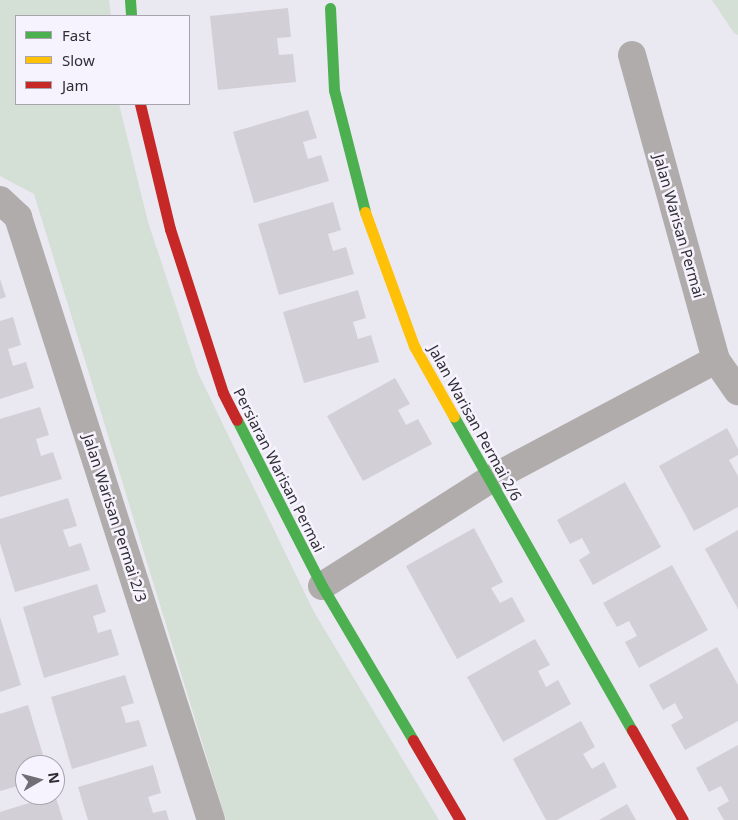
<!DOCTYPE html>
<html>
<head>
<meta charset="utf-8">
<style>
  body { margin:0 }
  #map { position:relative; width:738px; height:820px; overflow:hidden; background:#eae8f0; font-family:"Noto Sans",sans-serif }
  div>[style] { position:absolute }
  .green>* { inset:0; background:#d4dfd5 }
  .building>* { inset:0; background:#d2d0d6 }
  .street>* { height:28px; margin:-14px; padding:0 14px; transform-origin:14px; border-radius:14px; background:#b1acac }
  .fast>* { height:11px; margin:-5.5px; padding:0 5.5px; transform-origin:5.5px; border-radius:5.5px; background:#4caf50 }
  .slow>* { height:11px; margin:-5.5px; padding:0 5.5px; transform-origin:5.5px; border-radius:5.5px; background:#ffc107 }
  .jam>* { height:11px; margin:-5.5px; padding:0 5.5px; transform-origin:5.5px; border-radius:5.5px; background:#c62828 }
  span { translate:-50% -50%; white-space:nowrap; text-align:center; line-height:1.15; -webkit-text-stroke:5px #f6f3fe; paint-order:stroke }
  .street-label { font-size:15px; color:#302e33 }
  .legend { position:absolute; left:15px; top:15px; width:175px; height:90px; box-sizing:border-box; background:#f6f3fe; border:1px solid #a7a4ad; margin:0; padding:6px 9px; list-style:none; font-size:15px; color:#302e33 }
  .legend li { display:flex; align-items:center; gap:10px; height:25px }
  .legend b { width:25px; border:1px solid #a7a4ad }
  .north { position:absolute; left:15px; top:755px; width:50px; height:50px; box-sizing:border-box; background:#f6f3fe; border:1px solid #a7a4ad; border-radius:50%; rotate:82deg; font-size:14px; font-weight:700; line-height:20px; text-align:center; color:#302e33 }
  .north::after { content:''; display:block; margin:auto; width:18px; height:22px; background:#716f75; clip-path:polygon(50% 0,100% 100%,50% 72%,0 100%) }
</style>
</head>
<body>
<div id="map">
  <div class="green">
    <i style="clip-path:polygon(0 0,109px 0,111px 16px,16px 16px,16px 104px,119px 104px,148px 222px,198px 373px,314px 612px,439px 820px,226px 820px,34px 194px,0 176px)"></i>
    <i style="clip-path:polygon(712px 0,738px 0,738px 35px,734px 33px)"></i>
  </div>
  <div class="building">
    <i style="clip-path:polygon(288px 8px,291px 37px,277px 38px,279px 55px,293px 54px,296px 82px,218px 90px,210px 16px)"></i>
    <i style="clip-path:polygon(308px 110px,317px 138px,303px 142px,308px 159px,321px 155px,329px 181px,254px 203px,233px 132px)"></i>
    <i style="clip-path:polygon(333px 202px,341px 230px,328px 234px,333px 251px,346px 247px,354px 274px,279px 295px,258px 224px)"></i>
    <i style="clip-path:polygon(0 279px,6px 297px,0 299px)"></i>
    <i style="clip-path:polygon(358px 290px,366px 318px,353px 322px,358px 339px,371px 335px,379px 362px,304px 383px,283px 312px)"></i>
    <i style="clip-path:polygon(13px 317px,21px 345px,8px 349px,13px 366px,26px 362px,34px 388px,0 399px,0 321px)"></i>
    <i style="clip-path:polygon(395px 378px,410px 404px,398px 410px,406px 425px,418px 419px,432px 444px,363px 481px,327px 416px)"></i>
    <i style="clip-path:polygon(40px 407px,49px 435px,36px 439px,41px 456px,53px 452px,62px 479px,0 497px,0 419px)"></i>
    <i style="clip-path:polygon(727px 428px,738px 449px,738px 455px,729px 460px,738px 476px,738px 507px,694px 531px,659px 466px)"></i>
    <i style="clip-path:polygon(625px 482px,661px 547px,593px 585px,579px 560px,590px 553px,582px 538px,570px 544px,557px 520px)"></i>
    <i style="clip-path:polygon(68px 498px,77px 526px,63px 530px,69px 547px,81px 543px,90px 570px,15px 592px,0 543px,0 519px)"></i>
    <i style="clip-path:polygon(474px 528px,503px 582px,491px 588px,500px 603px,512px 597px,525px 621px,457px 659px,406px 566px)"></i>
    <i style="clip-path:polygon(738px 530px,738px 609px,705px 549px)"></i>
    <i style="clip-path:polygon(672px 565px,708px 630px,639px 668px,625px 642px,637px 636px,629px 621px,617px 627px,603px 603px)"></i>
    <i style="clip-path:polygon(97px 584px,106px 612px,93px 616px,98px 633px,111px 629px,119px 655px,44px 678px,23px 607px)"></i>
    <i style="clip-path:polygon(0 617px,21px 685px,0 692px)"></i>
    <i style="clip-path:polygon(535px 639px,550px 665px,538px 671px,546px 687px,558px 680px,571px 704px,503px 742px,467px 677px)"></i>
    <i style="clip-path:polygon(717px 647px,738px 685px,738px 721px,685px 750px,671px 725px,683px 718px,675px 703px,663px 710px,649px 685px)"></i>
    <i style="clip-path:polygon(125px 675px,134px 703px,121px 707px,126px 723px,139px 720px,147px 746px,72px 769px,51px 697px)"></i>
    <i style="clip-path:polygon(28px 705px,46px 765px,25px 765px,25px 784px,0 791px,0 714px)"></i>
    <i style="clip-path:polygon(581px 721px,595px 747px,583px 754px,592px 769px,604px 762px,617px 787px,557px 820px,546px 820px,513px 759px)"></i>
    <i style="clip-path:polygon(738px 745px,738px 820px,724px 820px,717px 808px,729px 801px,721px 786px,709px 792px,696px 768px)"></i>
    <i style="clip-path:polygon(153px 765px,161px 793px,148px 797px,153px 813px,166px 810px,169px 820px,88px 820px,78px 787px)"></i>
    <i style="clip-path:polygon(55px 795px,63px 820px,0 820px,0 812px)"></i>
    <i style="clip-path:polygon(627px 804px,636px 820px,599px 820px)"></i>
  </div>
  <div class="street">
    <i style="left:632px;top:55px;width:316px;rotate:74.6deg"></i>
    <i style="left:716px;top:360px;width:38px;rotate:55deg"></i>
    <i style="left:0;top:200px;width:25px;rotate:43deg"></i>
    <i style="left:18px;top:217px;width:633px;rotate:72.25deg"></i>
    <i style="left:322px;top:586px;width:198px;rotate:-32.4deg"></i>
    <i style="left:489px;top:480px;width:257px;rotate:-27.9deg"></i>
  </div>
  <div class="fast">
    <i style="left:130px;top:0;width:16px;rotate:86deg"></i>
    <i style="left:330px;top:8px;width:82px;rotate:87.2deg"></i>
    <i style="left:334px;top:90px;width:126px;rotate:75.7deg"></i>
    <i style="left:454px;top:417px;width:360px;rotate:60.4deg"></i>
    <i style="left:237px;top:420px;width:186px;rotate:62.9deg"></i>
    <i style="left:322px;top:586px;width:179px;rotate:59.4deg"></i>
  </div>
  <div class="slow">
    <i style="left:365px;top:212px;width:143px;rotate:69.9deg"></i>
    <i style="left:414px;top:346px;width:81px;rotate:60.6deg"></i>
  </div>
  <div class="jam">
    <i style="left:140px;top:104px;width:129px;rotate:76.5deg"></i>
    <i style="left:170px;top:229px;width:172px;rotate:72.1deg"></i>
    <i style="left:223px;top:393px;width:30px;rotate:63deg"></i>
    <i style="left:632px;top:730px;width:103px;rotate:60.5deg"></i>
    <i style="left:413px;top:740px;width:93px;rotate:59.6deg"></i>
  </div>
  <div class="street-label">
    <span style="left:679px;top:226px;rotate:74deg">Jalan Warisan Permai</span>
    <span style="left:475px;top:423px;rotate:61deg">Jalan Warisan Permai 2/6</span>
    <span style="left:279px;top:470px;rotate:63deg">Persiaran Warisan Permai</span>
    <span style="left:115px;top:518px;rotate:72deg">Jalan Warisan Permai 2/3</span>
  </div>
  <ul class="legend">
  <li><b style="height:6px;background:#4caf50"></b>Fast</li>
  <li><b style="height:6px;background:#ffc107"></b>Slow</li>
  <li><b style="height:6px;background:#c62828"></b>Jam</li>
  </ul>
  <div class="north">N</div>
</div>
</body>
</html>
